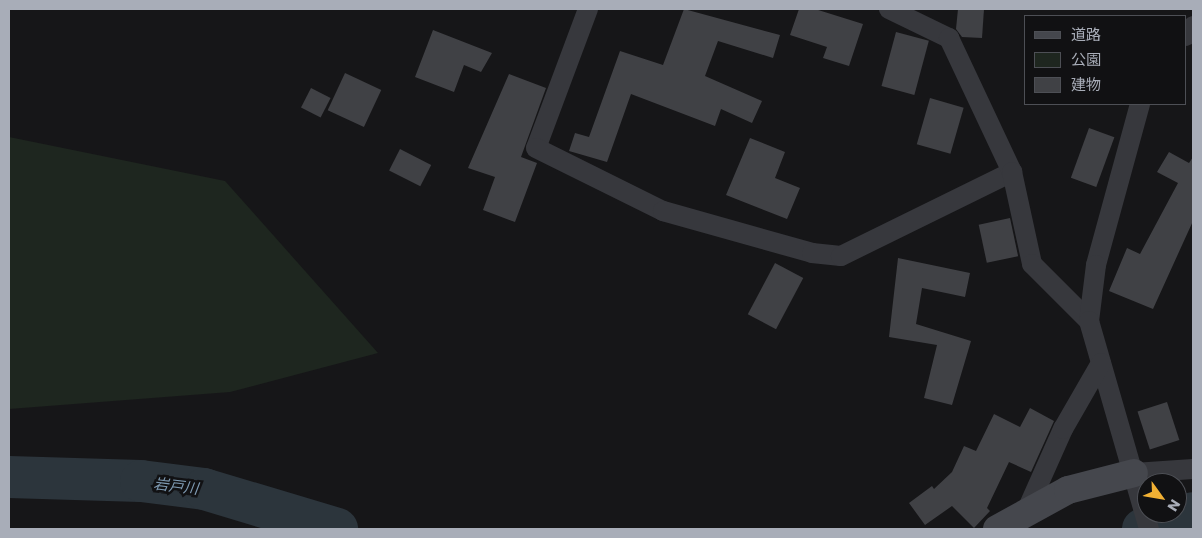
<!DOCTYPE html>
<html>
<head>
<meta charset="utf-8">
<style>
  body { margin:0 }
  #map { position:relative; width:1202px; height:538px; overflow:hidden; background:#161618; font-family:Poppins,"Noto Sans JP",sans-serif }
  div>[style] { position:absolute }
  .green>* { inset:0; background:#1e261f }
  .river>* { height:42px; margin:-21px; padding:0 21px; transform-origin:21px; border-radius:21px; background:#2c353c }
  .building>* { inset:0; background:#404145; transform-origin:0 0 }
  .street>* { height:20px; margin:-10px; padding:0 10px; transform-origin:10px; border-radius:10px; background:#37383d }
  .secondary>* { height:28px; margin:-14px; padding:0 14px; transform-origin:14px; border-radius:14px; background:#45474d }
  span { translate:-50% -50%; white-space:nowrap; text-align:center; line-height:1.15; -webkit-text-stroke:5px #111113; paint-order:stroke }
  .water-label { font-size:15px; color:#7f9bb3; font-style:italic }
  .frame { position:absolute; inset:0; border:10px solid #a8adb8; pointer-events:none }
  .legend { position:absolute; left:1024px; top:15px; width:162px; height:90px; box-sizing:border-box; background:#111113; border:1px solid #4d4f55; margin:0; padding:6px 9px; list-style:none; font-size:15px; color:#a8adb8 }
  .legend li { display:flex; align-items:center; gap:10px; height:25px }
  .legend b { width:25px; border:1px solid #4d4f55 }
  .north { position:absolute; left:1137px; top:473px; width:50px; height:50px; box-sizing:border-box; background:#111113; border:1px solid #4d4f55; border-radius:50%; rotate:122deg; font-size:14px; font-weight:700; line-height:20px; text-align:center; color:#a8adb8 }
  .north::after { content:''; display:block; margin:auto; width:18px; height:22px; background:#f2b134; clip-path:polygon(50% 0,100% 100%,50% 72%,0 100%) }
</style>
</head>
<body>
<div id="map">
  <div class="green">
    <i style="clip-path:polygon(9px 137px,225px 181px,378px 353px,230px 392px,9px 409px)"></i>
  </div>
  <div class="river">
    <i style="left:9px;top:477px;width:132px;rotate:1.7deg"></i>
    <i style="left:141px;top:481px;width:64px;rotate:7.2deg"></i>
    <i style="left:204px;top:489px;width:139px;rotate:16.7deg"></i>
    <i style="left:1143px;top:529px;width:52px;rotate:-17.7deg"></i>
  </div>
  <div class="building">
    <i style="clip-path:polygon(684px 9px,780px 35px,773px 58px,718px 41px,705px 76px,762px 101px,752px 123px,721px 109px,715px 126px,631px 94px,607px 162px,569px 151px,575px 133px,589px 137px,620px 51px,663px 65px)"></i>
    <i style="clip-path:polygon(799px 9px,815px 9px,863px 24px,849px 66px,823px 58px,827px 47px,790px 35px)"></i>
    <i style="clip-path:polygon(958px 9px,984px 9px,982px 38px,962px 37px,956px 29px)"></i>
    <i style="clip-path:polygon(433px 30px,492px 53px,481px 72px,464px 65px,454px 92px,415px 77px)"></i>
    <i style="left:896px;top:32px;width:34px;height:56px;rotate:15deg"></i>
    <i style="left:345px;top:73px;width:40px;height:41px;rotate:25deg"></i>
    <i style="clip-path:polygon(509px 74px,546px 88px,521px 157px,537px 163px,515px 222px,483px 210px,495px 177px,468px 168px)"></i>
    <i style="left:311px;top:88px;width:22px;height:22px;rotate:27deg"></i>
    <i style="left:930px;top:98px;width:35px;height:48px;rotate:16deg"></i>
    <i style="left:1089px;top:128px;width:27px;height:53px;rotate:20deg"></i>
    <i style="clip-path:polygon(750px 138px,785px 152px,775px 178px,800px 188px,787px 219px,726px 195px)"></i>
    <i style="left:400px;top:149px;width:35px;height:24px;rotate:27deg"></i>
    <i style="clip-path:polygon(1169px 152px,1189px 163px,1193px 157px,1193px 221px,1153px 309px,1109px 291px,1127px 248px,1140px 254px,1178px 183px,1157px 172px)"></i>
    <i style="left:1010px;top:218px;width:39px;height:32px;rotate:78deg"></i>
    <i style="clip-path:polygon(898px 258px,970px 273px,965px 297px,922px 288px,916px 324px,971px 341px,952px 405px,924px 398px,937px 345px,889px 337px)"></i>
    <i style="left:775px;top:263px;width:32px;height:58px;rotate:28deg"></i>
    <i style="left:1167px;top:402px;width:40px;height:31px;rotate:72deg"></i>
    <i style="clip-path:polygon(1030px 408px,1054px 421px,1031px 472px,1009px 462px,987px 508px,990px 511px,974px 528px,952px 506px,925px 525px,909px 503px,932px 486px,934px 489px,952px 472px,964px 446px,976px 451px,994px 414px,1020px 427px)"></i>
  </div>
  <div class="street">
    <i style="left:588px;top:9px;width:148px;rotate:110.5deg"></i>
    <i style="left:536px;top:148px;width:142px;rotate:26.4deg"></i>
    <i style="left:663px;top:211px;width:155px;rotate:15.7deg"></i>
    <i style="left:812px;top:253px;width:29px;rotate:6deg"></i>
    <i style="left:841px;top:256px;width:191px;rotate:-26.2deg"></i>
    <i style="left:889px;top:9px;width:67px;rotate:25.8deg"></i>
    <i style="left:949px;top:38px;width:148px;rotate:64.8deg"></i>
    <i style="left:1012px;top:172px;width:94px;rotate:77.7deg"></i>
    <i style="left:1032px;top:264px;width:81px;rotate:45deg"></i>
    <i style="left:1186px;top:36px;width:12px;rotate:-55deg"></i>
    <i style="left:1140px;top:104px;width:167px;rotate:105.3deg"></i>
    <i style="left:1096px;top:265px;width:56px;rotate:97.1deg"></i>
    <i style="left:1089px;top:321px;width:216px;rotate:73.9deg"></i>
    <i style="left:1134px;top:473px;width:59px;rotate:-3.9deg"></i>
    <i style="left:1026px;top:512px;width:91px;rotate:-66deg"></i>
    <i style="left:1063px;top:429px;width:76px;rotate:-60.1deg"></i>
  </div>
  <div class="secondary">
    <i style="left:997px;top:529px;width:81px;rotate:-28.8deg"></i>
    <i style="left:1068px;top:490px;width:68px;rotate:-14.4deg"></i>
  </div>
  <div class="water-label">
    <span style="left:176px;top:486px;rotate:7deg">岩戸川</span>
  </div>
  <div class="frame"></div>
  <ul class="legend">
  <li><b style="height:6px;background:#45474d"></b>道路</li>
  <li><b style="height:14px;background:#1e261f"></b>公園</li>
  <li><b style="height:14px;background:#404145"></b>建物</li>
  </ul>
  <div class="north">N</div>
</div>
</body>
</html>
